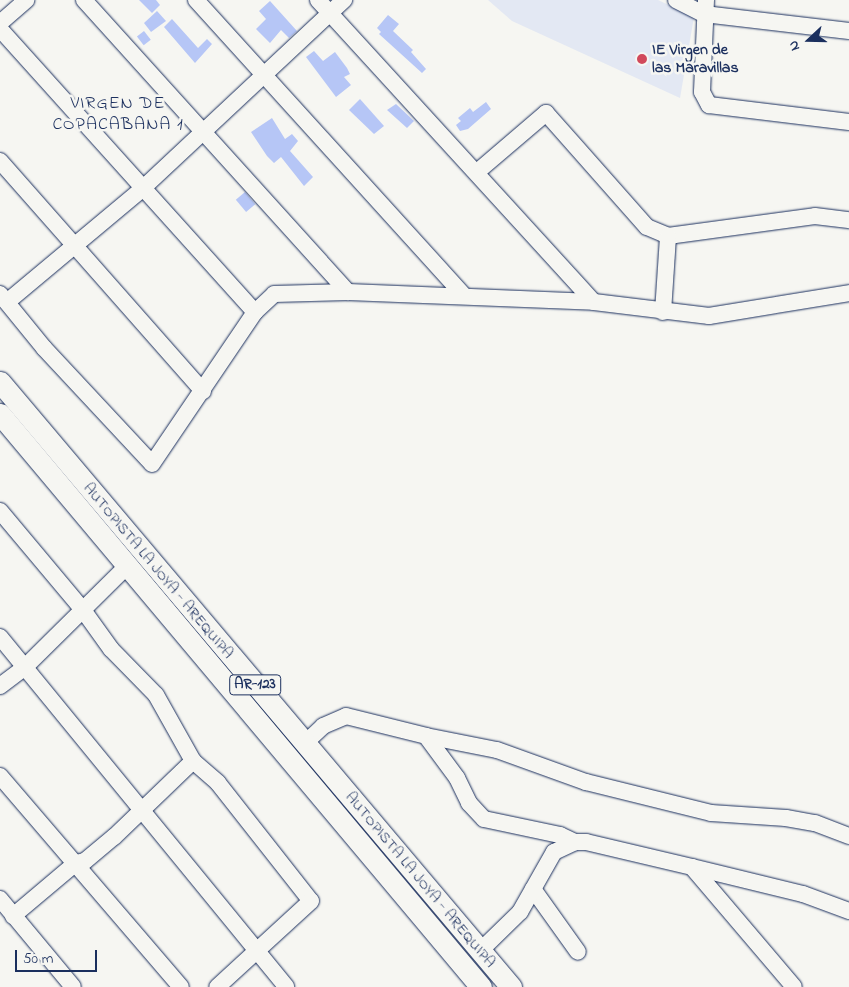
<!DOCTYPE html>
<html>
<head>
<meta charset="utf-8">
<style>
  body { margin:0 }
  #map { position:relative; width:849px; height:987px; overflow:hidden; background:#f6f6f2; font-family:"Indie Flower",sans-serif }
  div>[style] { position:absolute }
  .built>* { inset:0; background:#e3e8f3 }
  .building>* { inset:0; background:#b6c6f6; transform-origin:0 0 }
  .roads { filter:drop-shadow(0 0 1px #1b2f5e) drop-shadow(0 0 1px #1b2f5e) }
  .minor>* { height:16px; margin:-8px; padding:0 8px; transform-origin:8px; border-radius:8px; background:#f6f6f2 }
  .major>* { height:21px; margin:-10.5px; padding:0 10.5px; transform-origin:10.5px; border-radius:10.5px; background:#f6f6f2 }
  .dots>* { width:14px; height:14px; translate:-50% -50%; box-sizing:border-box; border:2px solid #f6f6f2; border-radius:50% }
  span { translate:-50% -50%; white-space:nowrap; text-align:center; line-height:1.15; -webkit-text-stroke:5px #f6f6f2; paint-order:stroke }
  .shield-label span { padding:1px 4px; background:#f6f6f2; border:1px solid; border-radius:4px; -webkit-text-stroke-width:0 }
  .shield-label { font-size:15px; color:#1b2f5e; font-weight:700 }
  .poi-label { font-size:16px; color:#1b2f5e; font-weight:700 }
  .left { translate:0 -50%; text-align:left }
  .street-label { font-size:16px; color:#1b2f5e }
  .neighbourhood-label { font-size:18px; color:#1b2f5e; letter-spacing:1px }
  .north { position:absolute; left:784px; top:15px; width:50px; height:50px; -webkit-text-stroke:4px #f6f6f2; paint-order:stroke; rotate:249deg; font-size:14px; font-weight:700; line-height:20px; text-align:center; color:#1b2f5e }
  .north::after { content:''; display:block; margin:auto; width:18px; height:22px; background:#1b2f5e; clip-path:polygon(50% 0,100% 100%,50% 72%,0 100%) }
  .scale { position:absolute; left:15px; top:950px; width:82px; height:22px; box-sizing:border-box; border:2px solid #1b2f5e; border-top:0; padding-left:6px; font-size:15px; line-height:18px; white-space:nowrap; color:#1b2f5e; -webkit-text-stroke:4px #f6f6f2; paint-order:stroke }
</style>
</head>
<body>
<div id="map">
  <div class="built">
    <i style="clip-path:polygon(488px 0,658px 0,694px 17px,680px 98px,512px 21px)"></i>
  </div>
  <div class="building">
    <i style="clip-path:polygon(139px 0,156px 0,160px 5px,152px 13px)"></i>
    <i style="clip-path:polygon(270px 1px,297px 31px,289px 38px,281px 30px,270px 43px,256px 29px,266px 19px,259px 11px)"></i>
    <i style="clip-path:polygon(157px 11px,166px 21px,151px 32px,144px 23px)"></i>
    <i style="clip-path:polygon(388px 15px,399px 24px,393px 31px,413px 50px,411px 52px,426px 69px,422px 73px,379px 34px,381px 32px,377px 28px)"></i>
    <i style="clip-path:polygon(172px 19px,198px 48px,207px 39px,212px 44px,195px 63px,164px 27px)"></i>
    <i style="left:144px;top:31px;width:11px;height:9px;rotate:52deg"></i>
    <i style="clip-path:polygon(314px 51px,323px 61px,335px 52px,347px 68px,350px 74px,344px 77px,351px 85px,336px 97px,306px 57px)"></i>
    <i style="clip-path:polygon(360px 99px,384px 126px,374px 134px,349px 110px)"></i>
    <i style="clip-path:polygon(486px 102px,491px 109px,468px 129px,460px 131px,456px 125px,461px 121px,458px 118px,470px 108px,473px 112px)"></i>
    <i style="clip-path:polygon(396px 104px,414px 121px,407px 128px,387px 110px)"></i>
    <i style="clip-path:polygon(272px 118px,285px 139px,292px 134px,298px 141px,290px 151px,313px 177px,304px 186px,281px 157px,274px 163px,267px 156px,251px 132px)"></i>
    <i style="left:245px;top:192px;width:16px;height:12px;rotate:50deg"></i>
  </div>
  <div class="roads">
    <div class="minor">
      <i style="left:84px;top:0;width:394px;rotate:47.9deg"></i>
      <i style="left:196px;top:0;width:399px;rotate:47.8deg"></i>
      <i style="left:318px;top:0;width:409px;rotate:47.6deg"></i>
      <i style="left:676px;top:0;width:31px;rotate:27deg"></i>
      <i style="left:704px;top:14px;width:146px;rotate:6.7deg"></i>
      <i style="left:706px;top:0;width:92px;rotate:92.5deg"></i>
      <i style="left:702px;top:92px;width:15px;rotate:62deg"></i>
      <i style="left:709px;top:105px;width:141px;rotate:6.9deg"></i>
      <i style="left:0;top:23px;width:35px;rotate:-41deg"></i>
      <i style="left:0;top:29px;width:381px;rotate:48deg"></i>
      <i style="left:0;top:161px;width:307px;rotate:48.6deg"></i>
      <i style="left:477px;top:172px;width:91px;rotate:-40.5deg"></i>
      <i style="left:546px;top:113px;width:152px;rotate:48.5deg"></i>
      <i style="left:647px;top:227px;width:23px;rotate:23deg"></i>
      <i style="left:668px;top:236px;width:148px;rotate:-7.7deg"></i>
      <i style="left:815px;top:216px;width:34px;rotate:7deg"></i>
      <i style="left:0;top:294px;width:70px;rotate:50.8deg"></i>
      <i style="left:44px;top:348px;width:158px;rotate:47deg"></i>
      <i style="left:152px;top:464px;width:184px;rotate:-55.9deg"></i>
      <i style="left:255px;top:312px;width:26px;rotate:-43deg"></i>
      <i style="left:274px;top:294px;width:74px;rotate:-1.5deg"></i>
      <i style="left:348px;top:292px;width:246px;rotate:2.3deg"></i>
      <i style="left:594px;top:302px;width:116px;rotate:6.9deg"></i>
      <i style="left:709px;top:316px;width:142px;rotate:-9.3deg"></i>
      <i style="left:7px;top:302px;width:176px;rotate:-39.9deg"></i>
      <i style="left:142px;top:189px;width:277px;rotate:-43.1deg"></i>
      <i style="left:663px;top:312px;width:76px;rotate:-86.2deg"></i>
      <i style="left:0;top:511px;width:129px;rotate:50deg"></i>
      <i style="left:83px;top:610px;width:48px;rotate:54.3deg"></i>
      <i style="left:111px;top:649px;width:64px;rotate:45.6deg"></i>
      <i style="left:156px;top:695px;width:76px;rotate:60.7deg"></i>
      <i style="left:193px;top:761px;width:33px;rotate:41deg"></i>
      <i style="left:218px;top:783px;width:150px;rotate:51.8deg"></i>
      <i style="left:311px;top:901px;width:127px;rotate:137.5deg"></i>
      <i style="left:0;top:637px;width:452px;rotate:50.7deg"></i>
      <i style="left:0;top:686px;width:31px;rotate:-37deg"></i>
      <i style="left:25px;top:667px;width:144px;rotate:-44.7deg"></i>
      <i style="left:426px;top:736px;width:72px;rotate:11.2deg"></i>
      <i style="left:497px;top:750px;width:95px;rotate:19.8deg"></i>
      <i style="left:586px;top:782px;width:129px;rotate:13.9deg"></i>
      <i style="left:711px;top:813px;width:75px;rotate:3.8deg"></i>
      <i style="left:786px;top:818px;width:29px;rotate:10deg"></i>
      <i style="left:815px;top:823px;width:36px;rotate:21deg"></i>
      <i style="left:304px;top:744px;width:26px;rotate:-43deg"></i>
      <i style="left:323px;top:726px;width:25px;rotate:-23deg"></i>
      <i style="left:346px;top:716px;width:82px;rotate:14deg"></i>
      <i style="left:426px;top:736px;width:52px;rotate:53.6deg"></i>
      <i style="left:457px;top:778px;width:28px;rotate:64deg"></i>
      <i style="left:469px;top:803px;width:22px;rotate:47deg"></i>
      <i style="left:484px;top:819px;width:78px;rotate:11.9deg"></i>
      <i style="left:560px;top:835px;width:17px;rotate:25deg"></i>
      <i style="left:0;top:776px;width:278px;rotate:49.4deg"></i>
      <i style="left:692px;top:867px;width:114px;rotate:13.7deg"></i>
      <i style="left:803px;top:894px;width:49px;rotate:20.3deg"></i>
      <i style="left:533px;top:889px;width:77px;rotate:54.5deg"></i>
      <i style="left:0;top:899px;width:114px;rotate:50.3deg"></i>
      <i style="left:13px;top:916px;width:82px;rotate:-40.1deg"></i>
      <i style="left:76px;top:863px;width:9px;rotate:-13deg"></i>
      <i style="left:85px;top:861px;width:38px;rotate:-40deg"></i>
      <i style="left:114px;top:837px;width:110px;rotate:-43.9deg"></i>
      <i style="left:480px;top:951px;width:56px;rotate:-44.3deg"></i>
      <i style="left:520px;top:912px;width:69px;rotate:-60.5deg"></i>
      <i style="left:554px;top:852px;width:23px;rotate:-25deg"></i>
      <i style="left:575px;top:842px;width:11px"></i>
      <i style="left:586px;top:842px;width:109px;rotate:13.3deg"></i>
      <i style="left:692px;top:867px;width:157px;rotate:49.6deg"></i>
    </div>
    <div class="major">
      <i style="left:0;top:382px;width:792px;rotate:49.81deg"></i>
      <i style="left:0;top:414px;width:748px;rotate:49.99deg"></i>
    </div>
  </div>
  <div class="dots">
    <i style="left:642px;top:59px;background:#d1495b"></i>
  </div>
  <div class="shield-label">
    <span style="left:255px;top:685px">AR-123</span>
  </div>
  <div class="poi-label">
    <span class="left" style="left:652px;top:59px">IE Virgen de<br>las Maravillas</span>
  </div>
  <div class="street-label">
    <span style="left:158px;top:571px;rotate:50deg">AUTOPISTA LA JOYA - AREQUIPA</span>
    <span style="left:420px;top:880px;rotate:50deg">AUTOPISTA LA JOYA - AREQUIPA</span>
  </div>
  <div class="neighbourhood-label">
    <span style="left:118px;top:115px">VIRGEN DE<br>COPACABANA 1</span>
  </div>
  <div class="north">N</div>
  <div class="scale">50 m</div>
</div>
</body>
</html>
